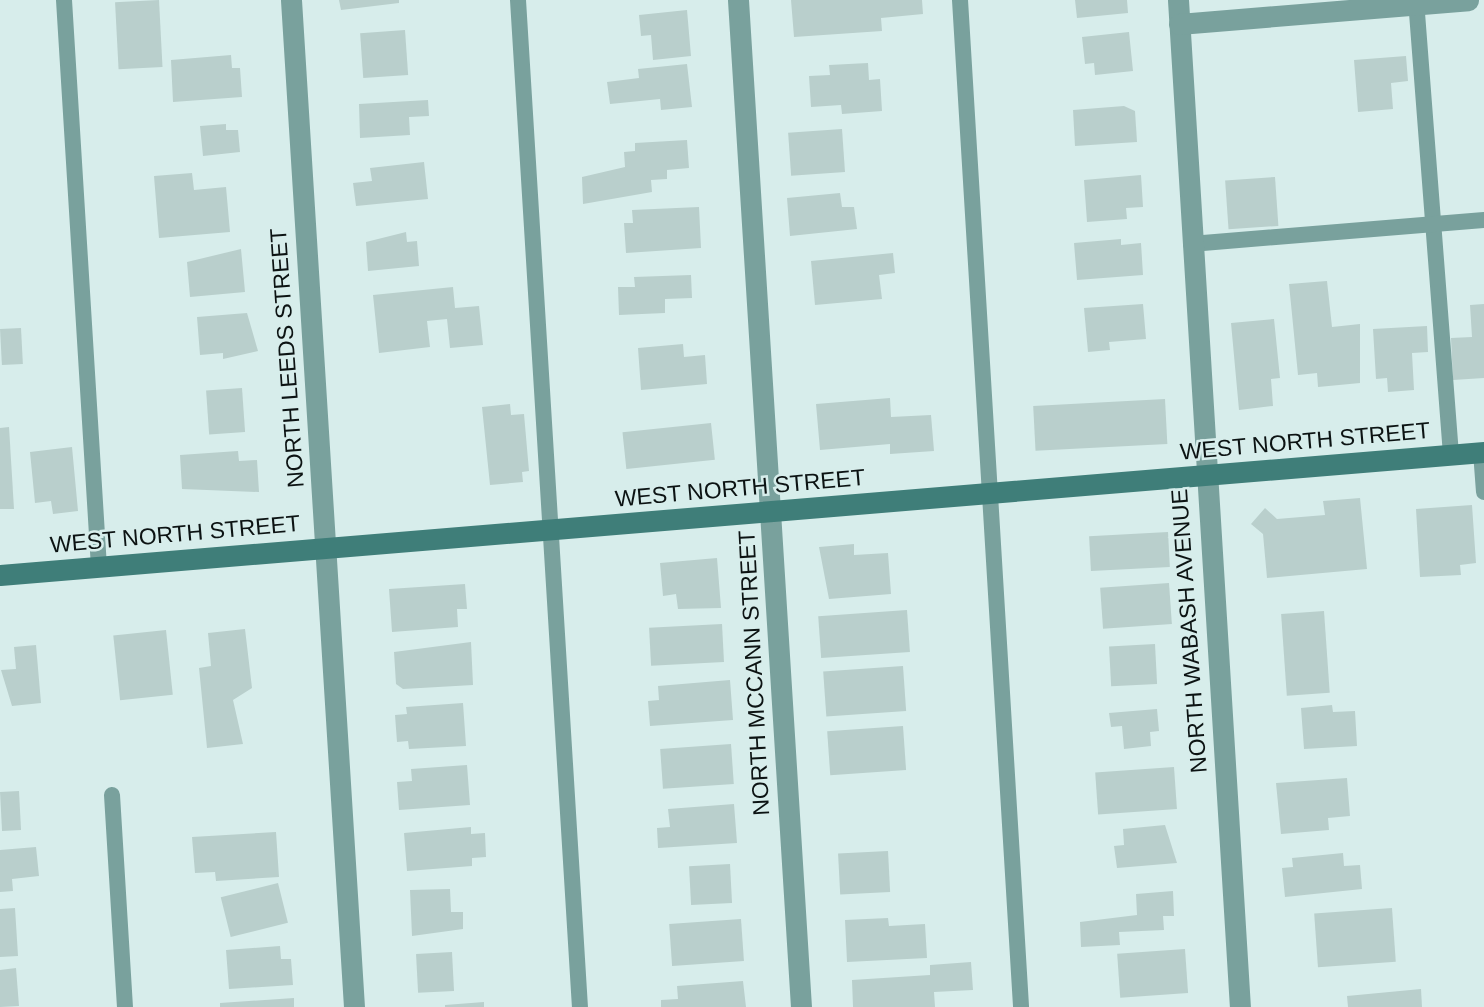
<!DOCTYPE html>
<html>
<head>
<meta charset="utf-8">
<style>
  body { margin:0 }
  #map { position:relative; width:1484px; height:1007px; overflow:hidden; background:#d7edeb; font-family:Arial,sans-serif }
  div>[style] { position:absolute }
  .building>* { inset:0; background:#b9cfcc; transform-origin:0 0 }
  .lane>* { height:16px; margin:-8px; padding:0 8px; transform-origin:8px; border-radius:8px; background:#79a19d }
  .street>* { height:21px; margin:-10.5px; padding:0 10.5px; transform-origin:10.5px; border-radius:10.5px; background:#79a19d }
  .secondary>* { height:21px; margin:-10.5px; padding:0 10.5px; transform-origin:10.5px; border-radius:10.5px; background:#3f7e79 }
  span { translate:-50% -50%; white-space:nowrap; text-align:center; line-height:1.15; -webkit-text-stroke:5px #d7edeb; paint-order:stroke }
  .street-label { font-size:23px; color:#0c1313 }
</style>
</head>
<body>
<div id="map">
  <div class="building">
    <i style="left:159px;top:0;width:67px;height:44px;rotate:87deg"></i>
    <i style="clip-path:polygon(339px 0,399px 0,399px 3px,341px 10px)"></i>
    <i style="clip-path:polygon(791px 0,922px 0,923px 14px,881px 18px,882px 31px,794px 37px)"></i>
    <i style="clip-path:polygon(1075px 0,1127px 0,1128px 13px,1077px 18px)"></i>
    <i style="clip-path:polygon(687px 10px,691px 56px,653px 60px,651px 35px,641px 36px,639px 15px)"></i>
    <i style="left:405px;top:30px;width:45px;height:45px;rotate:86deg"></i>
    <i style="clip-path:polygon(1129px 32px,1133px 71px,1095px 75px,1094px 63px,1085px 64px,1082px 37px)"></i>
    <i style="clip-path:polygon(231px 55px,232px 68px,240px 68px,242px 97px,173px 102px,171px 60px)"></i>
    <i style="clip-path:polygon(1406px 56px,1408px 81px,1391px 83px,1393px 109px,1358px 112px,1354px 60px)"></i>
    <i style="clip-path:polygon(868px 63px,869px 80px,880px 79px,882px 111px,842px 114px,841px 105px,811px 107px,809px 76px,830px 75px,829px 65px)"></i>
    <i style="clip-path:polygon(687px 64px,692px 107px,661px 110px,660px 99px,610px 104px,607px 82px,639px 78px,638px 69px)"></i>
    <i style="clip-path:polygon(428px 100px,429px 116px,409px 117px,410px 135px,360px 138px,359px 104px)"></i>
    <i style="clip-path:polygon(1124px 106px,1135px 111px,1137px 142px,1075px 146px,1073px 110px)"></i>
    <i style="clip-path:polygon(226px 124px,226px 130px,238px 130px,240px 152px,203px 156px,200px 126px)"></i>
    <i style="left:842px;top:129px;width:43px;height:54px;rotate:86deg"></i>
    <i style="clip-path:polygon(687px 140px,689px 168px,667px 170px,667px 179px,651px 180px,652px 192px,583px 204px,582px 177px,625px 167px,624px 152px,635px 151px,635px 143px)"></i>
    <i style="clip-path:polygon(424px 162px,428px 199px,356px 206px,353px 183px,372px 181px,370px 168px)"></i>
    <i style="clip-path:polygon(192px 173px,194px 190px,226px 187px,230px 232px,159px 238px,154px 176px)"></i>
    <i style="clip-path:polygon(1141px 175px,1143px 207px,1126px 208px,1127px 219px,1087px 222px,1084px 180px)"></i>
    <i style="left:1275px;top:177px;width:49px;height:50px;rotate:86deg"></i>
    <i style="clip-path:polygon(840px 193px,842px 207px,854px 207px,857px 229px,790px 236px,787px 198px)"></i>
    <i style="clip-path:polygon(699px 207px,701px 248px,626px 253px,624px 223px,633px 223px,632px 210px)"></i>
    <i style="clip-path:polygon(406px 232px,407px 242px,417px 241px,419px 266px,368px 271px,366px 242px)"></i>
    <i style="clip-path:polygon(1121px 239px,1121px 245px,1141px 243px,1143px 275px,1077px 280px,1074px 243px)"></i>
    <i style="clip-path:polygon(241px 249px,245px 292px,190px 297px,187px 262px)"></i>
    <i style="clip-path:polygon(893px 253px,895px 273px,879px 275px,882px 299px,815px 305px,811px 261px)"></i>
    <i style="clip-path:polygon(691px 275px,692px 298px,665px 299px,665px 313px,619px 315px,618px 287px,635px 287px,634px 277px)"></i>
    <i style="clip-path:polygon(1327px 281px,1332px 327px,1360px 324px,1360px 383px,1318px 387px,1317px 373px,1298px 375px,1289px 284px)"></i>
    <i style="clip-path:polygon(453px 287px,455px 308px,479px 306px,483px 345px,450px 348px,447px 319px,427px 321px,430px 347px,379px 353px,373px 295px)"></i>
    <i style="clip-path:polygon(1143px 304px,1146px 339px,1109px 342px,1110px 350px,1088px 352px,1084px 308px)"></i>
    <i style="clip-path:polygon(1484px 304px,1484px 378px,1453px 380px,1451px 338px,1472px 337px,1470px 305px)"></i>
    <i style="clip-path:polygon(247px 313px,258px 351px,223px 359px,223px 353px,200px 355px,197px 317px)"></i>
    <i style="clip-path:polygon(1274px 319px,1280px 378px,1271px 379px,1273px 406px,1239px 410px,1231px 323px)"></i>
    <i style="clip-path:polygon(1427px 326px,1428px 352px,1412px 353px,1414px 390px,1388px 392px,1387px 378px,1376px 379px,1373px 329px)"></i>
    <i style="left:21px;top:328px;width:36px;height:21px;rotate:87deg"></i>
    <i style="clip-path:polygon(683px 344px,684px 357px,705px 355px,707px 384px,641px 390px,638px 348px)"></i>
    <i style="left:242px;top:388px;width:44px;height:36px;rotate:86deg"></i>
    <i style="clip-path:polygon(890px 398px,891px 417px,931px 415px,934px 451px,890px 454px,890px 444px,820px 450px,816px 404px)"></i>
    <i style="left:1165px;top:399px;width:45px;height:132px;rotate:87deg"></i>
    <i style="clip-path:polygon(510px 404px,511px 415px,524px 414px,529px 471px,522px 472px,523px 482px,490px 485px,482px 407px)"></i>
    <i style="left:711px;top:423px;width:37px;height:89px;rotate:84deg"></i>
    <i style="clip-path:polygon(9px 427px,14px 509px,0 509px,0 428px)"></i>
    <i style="clip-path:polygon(72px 447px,78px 511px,53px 514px,51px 501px,35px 503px,30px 452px)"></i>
    <i style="clip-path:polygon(238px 451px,239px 461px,257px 460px,259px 492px,182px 489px,180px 455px)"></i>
    <i style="clip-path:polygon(1360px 498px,1367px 569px,1267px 578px,1263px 534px,1251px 524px,1265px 508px,1277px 519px,1325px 515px,1323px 501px)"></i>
    <i style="clip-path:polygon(1472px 505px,1476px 563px,1460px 565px,1461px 575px,1420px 577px,1416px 509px)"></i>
    <i style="left:1168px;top:532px;width:35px;height:79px;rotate:87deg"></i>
    <i style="clip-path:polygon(854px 544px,854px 555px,888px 553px,891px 594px,829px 599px,819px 547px)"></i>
    <i style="clip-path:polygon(717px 558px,721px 608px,678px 609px,676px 594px,663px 596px,660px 563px)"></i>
    <i style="left:1169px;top:583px;width:41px;height:69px;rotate:86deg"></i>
    <i style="clip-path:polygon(465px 584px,467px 609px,457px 609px,458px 627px,392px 632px,389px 589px)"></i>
    <i style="left:907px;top:610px;width:42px;height:89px;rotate:86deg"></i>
    <i style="left:1324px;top:611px;width:82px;height:43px;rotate:86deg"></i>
    <i style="left:722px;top:624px;width:38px;height:73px;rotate:87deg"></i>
    <i style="clip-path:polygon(245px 629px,252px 688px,233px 700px,243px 744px,207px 748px,199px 668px,211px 666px,208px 633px)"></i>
    <i style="left:166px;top:630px;width:65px;height:53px;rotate:84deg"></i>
    <i style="clip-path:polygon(471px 642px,473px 685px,403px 689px,396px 684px,394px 652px)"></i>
    <i style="left:1155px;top:644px;width:40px;height:46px;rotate:87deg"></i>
    <i style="clip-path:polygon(36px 645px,41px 703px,12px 706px,1px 670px,16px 669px,14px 647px)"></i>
    <i style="left:903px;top:666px;width:45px;height:80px;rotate:86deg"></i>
    <i style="clip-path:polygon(730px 680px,733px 720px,650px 726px,648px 701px,659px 700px,658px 686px)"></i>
    <i style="clip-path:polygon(463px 703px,466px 746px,409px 749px,408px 741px,397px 742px,395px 715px,407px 714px,406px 707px)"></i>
    <i style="clip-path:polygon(1332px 705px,1333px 712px,1355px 711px,1357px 746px,1304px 749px,1301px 708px)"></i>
    <i style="clip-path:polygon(1157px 709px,1159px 731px,1150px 732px,1151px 746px,1124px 749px,1122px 726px,1111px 727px,1109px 713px)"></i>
    <i style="left:903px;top:726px;width:44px;height:76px;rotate:86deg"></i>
    <i style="left:731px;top:744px;width:40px;height:71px;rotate:86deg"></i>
    <i style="clip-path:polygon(467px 765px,470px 805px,399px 810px,397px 782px,412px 781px,411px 769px)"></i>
    <i style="left:1174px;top:767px;width:42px;height:79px;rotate:86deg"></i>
    <i style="clip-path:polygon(1347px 778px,1350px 816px,1328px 818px,1329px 830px,1281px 834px,1276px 783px)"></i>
    <i style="left:19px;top:791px;width:39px;height:19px;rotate:87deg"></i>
    <i style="clip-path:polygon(734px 804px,737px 843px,658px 848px,657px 828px,670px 827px,668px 809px)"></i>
    <i style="clip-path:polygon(1165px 825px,1177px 863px,1117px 868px,1114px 846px,1124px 845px,1123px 829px)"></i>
    <i style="clip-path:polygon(471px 827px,471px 834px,485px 833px,486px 857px,472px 858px,472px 866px,407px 871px,404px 833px)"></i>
    <i style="clip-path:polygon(276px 832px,279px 877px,216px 881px,215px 872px,195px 873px,192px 837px)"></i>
    <i style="clip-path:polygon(36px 847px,39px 876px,12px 879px,13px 891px,0 892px,0 850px)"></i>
    <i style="left:888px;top:851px;width:41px;height:50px;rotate:87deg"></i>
    <i style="clip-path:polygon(1343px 853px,1344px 866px,1360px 865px,1362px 889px,1285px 897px,1282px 868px,1293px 867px,1292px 858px)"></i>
    <i style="left:730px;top:864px;width:39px;height:41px;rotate:87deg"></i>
    <i style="left:278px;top:883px;width:41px;height:59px;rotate:76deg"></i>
    <i style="clip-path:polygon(450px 889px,451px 912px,463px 912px,463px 929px,412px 936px,410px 890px)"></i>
    <i style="clip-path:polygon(1173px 891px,1174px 916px,1163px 916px,1164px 930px,1119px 932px,1120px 945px,1081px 947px,1080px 922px,1137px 915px,1136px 894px)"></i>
    <i style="clip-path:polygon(15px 908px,18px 956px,0 957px,0 909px)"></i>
    <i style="left:1392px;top:908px;width:54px;height:78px;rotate:86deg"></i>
    <i style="clip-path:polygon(888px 918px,889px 926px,925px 924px,927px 958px,847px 962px,845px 920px)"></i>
    <i style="left:741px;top:919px;width:42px;height:72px;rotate:86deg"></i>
    <i style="clip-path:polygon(280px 946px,281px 959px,291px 959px,293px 985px,229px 989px,226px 950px)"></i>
    <i style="left:1185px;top:949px;width:44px;height:68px;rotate:86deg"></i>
    <i style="left:452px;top:952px;width:39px;height:36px;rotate:87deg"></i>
    <i style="clip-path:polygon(971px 962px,973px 990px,934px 992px,935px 1007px,853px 1007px,852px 980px,930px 975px,930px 965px)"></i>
    <i style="clip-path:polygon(16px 968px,19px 1006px,0 1007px,0 970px)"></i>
    <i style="clip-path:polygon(743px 981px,746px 1007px,661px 1007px,661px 1000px,678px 999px,677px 986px)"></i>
    <i style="clip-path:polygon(1421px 989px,1422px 1007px,1348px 1007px,1347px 996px)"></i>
    <i style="clip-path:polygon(294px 998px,294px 1007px,220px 1007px,220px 1003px)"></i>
    <i style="clip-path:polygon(484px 1002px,484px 1007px,445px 1007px,445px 1005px)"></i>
  </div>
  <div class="lane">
    <i style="left:64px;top:0;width:568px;rotate:86.47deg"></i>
    <i style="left:518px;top:0;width:1009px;rotate:86.48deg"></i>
    <i style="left:960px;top:0;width:1009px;rotate:86.53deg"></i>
    <i style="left:1416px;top:0;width:456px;rotate:85.6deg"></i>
    <i style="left:1191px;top:244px;width:294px;rotate:-4.7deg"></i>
    <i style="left:1481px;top:452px;width:40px;rotate:85.7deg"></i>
    <i style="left:112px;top:795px;width:212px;rotate:86.5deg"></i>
  </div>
  <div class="street">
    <i style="left:291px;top:0;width:1009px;rotate:86.42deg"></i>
    <i style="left:738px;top:0;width:1009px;rotate:86.42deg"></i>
    <i style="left:1178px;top:0;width:1009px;rotate:86.48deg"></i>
    <i style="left:1179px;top:24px;width:290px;rotate:-4.7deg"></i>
  </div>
  <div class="secondary">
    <i style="left:0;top:575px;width:1489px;rotate:-4.74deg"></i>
  </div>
  <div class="street-label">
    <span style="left:287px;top:358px;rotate:-94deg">NORTH LEEDS STREET</span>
    <span style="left:1305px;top:441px;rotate:-5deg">WEST NORTH STREET</span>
    <span style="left:740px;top:488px;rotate:-5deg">WEST NORTH STREET</span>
    <span style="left:175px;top:534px;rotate:-5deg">WEST NORTH STREET</span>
    <span style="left:1189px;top:631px;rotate:-94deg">NORTH WABASH AVENUE</span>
    <span style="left:754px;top:673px;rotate:-93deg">NORTH MCCANN STREET</span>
  </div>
</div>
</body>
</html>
